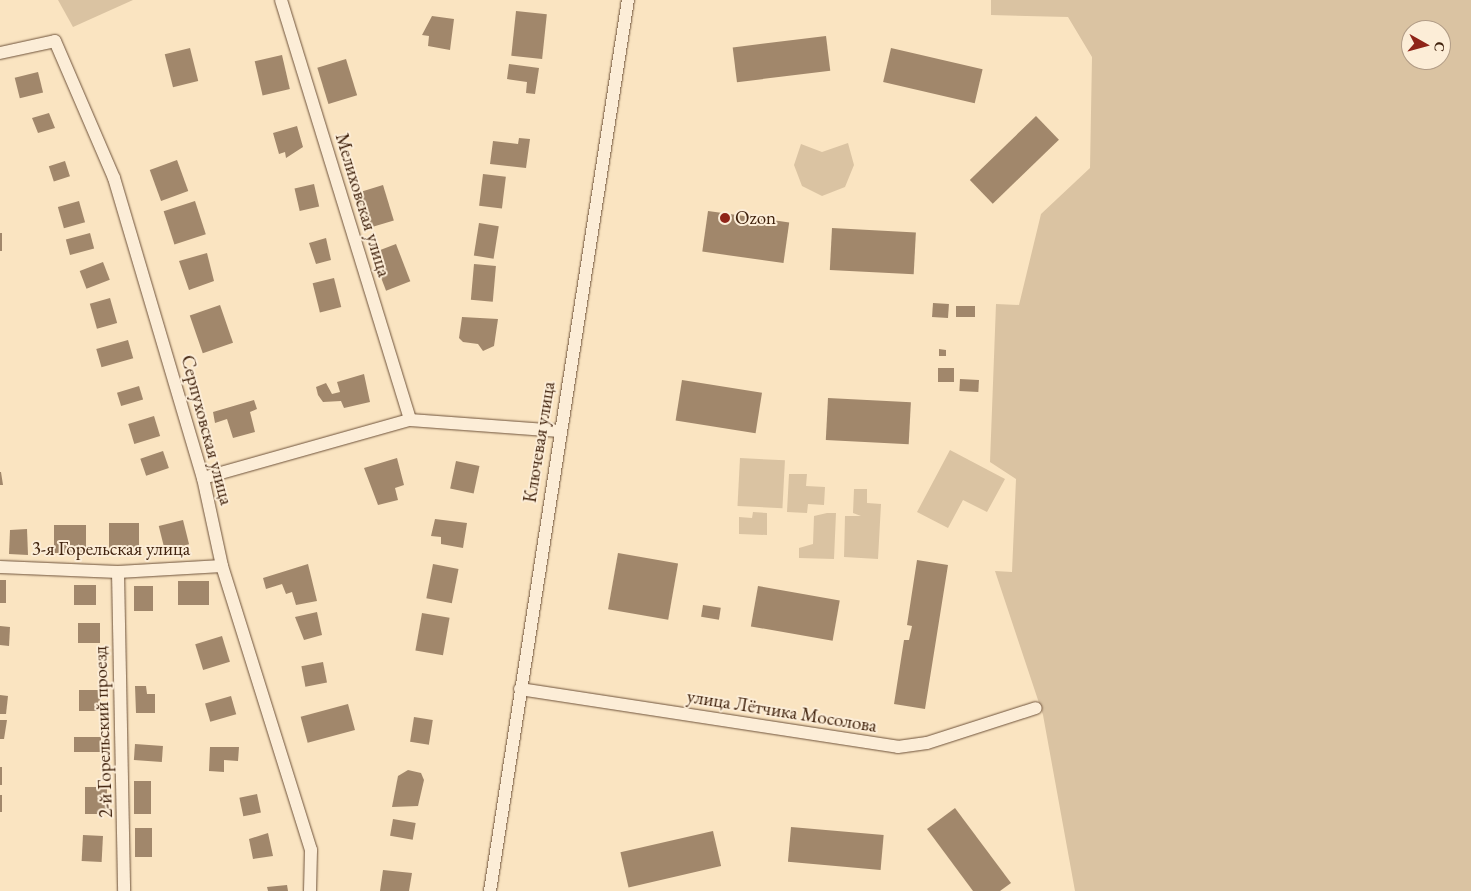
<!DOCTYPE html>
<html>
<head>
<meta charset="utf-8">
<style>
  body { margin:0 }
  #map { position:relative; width:1471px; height:891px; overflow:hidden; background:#fae4c1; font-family:"EB Garamond",serif }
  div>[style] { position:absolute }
  .green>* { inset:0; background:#dac3a2; transform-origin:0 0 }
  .building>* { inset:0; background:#a1876b; transform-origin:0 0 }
  .roads { filter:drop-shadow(0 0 1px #6e523a) drop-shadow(0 0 1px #6e523a) }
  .street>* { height:12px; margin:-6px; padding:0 6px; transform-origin:6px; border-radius:6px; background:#fcedd7 }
  .dots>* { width:14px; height:14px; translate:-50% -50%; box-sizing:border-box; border:2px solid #fcedd7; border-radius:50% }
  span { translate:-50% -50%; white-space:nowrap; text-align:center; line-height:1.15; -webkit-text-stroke:4px #fcedd7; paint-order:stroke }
  .street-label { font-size:19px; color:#40220d }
  .poi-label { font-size:19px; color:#40220d }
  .left { translate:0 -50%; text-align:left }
  .north { position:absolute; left:1401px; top:20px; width:50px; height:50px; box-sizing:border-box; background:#fcedd7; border:1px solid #b19c86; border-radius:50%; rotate:97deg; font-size:14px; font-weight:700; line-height:20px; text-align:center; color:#40220d }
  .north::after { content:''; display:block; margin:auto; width:18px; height:22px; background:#8f2418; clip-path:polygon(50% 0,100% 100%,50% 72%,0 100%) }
</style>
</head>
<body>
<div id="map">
  <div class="green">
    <i style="clip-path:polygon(58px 0,133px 0,73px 27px)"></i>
    <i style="clip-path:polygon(evenodd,991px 0,1471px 0,1471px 891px,1075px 891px,1043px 715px,995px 571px,1012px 572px,1016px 479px,990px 462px,996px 304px,1019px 305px,1041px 214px,1090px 168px,1092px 57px,1068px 17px,991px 15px,991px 0,1411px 30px,1441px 30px,1441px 60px,1411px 60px,1411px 30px)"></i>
    <i style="clip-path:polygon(848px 143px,854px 165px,845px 187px,822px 196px,802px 186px,794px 165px,801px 144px,822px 152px)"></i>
    <i style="clip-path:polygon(950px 450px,1005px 479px,987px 512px,963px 500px,948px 528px,917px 512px)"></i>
    <i style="left:740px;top:458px;width:45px;height:48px;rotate:3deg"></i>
    <i style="clip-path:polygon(789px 474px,807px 474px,806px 486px,825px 487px,824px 505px,808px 504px,807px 513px,787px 512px)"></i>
    <i style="clip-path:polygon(854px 489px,867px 489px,867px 503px,881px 504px,878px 559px,844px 557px,845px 516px,861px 516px,853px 513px)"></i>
    <i style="clip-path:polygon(753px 512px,767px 513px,767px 535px,739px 534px,739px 517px,752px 518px)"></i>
    <i style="clip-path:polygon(827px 513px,836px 513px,834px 559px,799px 558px,799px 548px,813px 544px,814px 516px)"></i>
  </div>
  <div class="building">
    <i style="left:516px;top:11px;width:31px;height:45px;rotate:6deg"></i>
    <i style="clip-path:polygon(432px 16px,454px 19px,450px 50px,428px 46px,429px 36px,422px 35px)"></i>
    <i style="left:826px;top:36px;width:35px;height:94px;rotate:83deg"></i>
    <i style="left:190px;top:48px;width:34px;height:26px;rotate:76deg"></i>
    <i style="left:891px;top:48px;width:94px;height:35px;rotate:13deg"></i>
    <i style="left:282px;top:55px;width:35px;height:28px;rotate:77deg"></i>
    <i style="left:346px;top:59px;width:38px;height:30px;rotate:73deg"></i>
    <i style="clip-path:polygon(509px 64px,539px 68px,535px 94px,526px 93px,527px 82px,507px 79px)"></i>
    <i style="left:38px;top:72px;width:21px;height:24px;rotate:76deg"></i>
    <i style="clip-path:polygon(49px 113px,55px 128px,38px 133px,32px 118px)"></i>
    <i style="left:1036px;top:116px;width:33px;height:92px;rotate:46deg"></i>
    <i style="clip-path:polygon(297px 126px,303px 147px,286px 158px,285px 152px,279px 154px,273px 133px)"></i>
    <i style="clip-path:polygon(519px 138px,530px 139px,526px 168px,490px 164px,493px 141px,518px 144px)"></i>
    <i style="left:177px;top:160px;width:33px;height:29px;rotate:70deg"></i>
    <i style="left:65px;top:161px;width:16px;height:17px;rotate:72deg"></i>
    <i style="left:483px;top:174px;width:23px;height:32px;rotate:7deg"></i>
    <i style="left:314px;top:184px;width:23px;height:20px;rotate:77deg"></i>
    <i style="left:383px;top:185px;width:37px;height:28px;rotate:73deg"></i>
    <i style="left:79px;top:201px;width:22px;height:22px;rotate:74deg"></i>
    <i style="left:195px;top:201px;width:35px;height:33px;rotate:72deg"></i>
    <i style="left:708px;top:211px;width:82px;height:41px;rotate:8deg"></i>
    <i style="left:479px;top:223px;width:20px;height:33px;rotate:9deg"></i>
    <i style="left:832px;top:228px;width:84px;height:42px;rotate:3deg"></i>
    <i style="left:0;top:233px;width:2px;height:18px"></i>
    <i style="left:90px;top:233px;width:16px;height:25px;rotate:75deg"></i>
    <i style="clip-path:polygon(326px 238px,331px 260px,316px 264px,309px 243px)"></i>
    <i style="left:396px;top:244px;width:40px;height:26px;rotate:69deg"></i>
    <i style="clip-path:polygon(207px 253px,214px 281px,189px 290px,179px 261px)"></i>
    <i style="left:103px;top:262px;width:19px;height:25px;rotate:69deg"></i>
    <i style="left:474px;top:264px;width:22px;height:36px;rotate:5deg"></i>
    <i style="left:334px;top:278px;width:30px;height:22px;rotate:76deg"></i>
    <i style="left:110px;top:298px;width:26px;height:21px;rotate:74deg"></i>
    <i style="left:933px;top:303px;width:16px;height:14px;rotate:4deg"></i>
    <i style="left:220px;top:305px;width:40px;height:32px;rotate:71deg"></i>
    <i style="left:956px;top:306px;width:19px;height:11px"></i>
    <i style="clip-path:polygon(462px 317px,498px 319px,494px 346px,483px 351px,478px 344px,463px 342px,459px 338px)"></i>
    <i style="left:128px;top:340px;width:19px;height:33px;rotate:74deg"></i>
    <i style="clip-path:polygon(939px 349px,946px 350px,946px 356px,939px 356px)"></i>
    <i style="left:938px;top:368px;width:16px;height:14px"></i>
    <i style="clip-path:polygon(364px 374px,370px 402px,344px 408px,341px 401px,323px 402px,318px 395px,316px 387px,326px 383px,332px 394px,340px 392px,337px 382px)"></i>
    <i style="left:960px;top:379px;width:19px;height:12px;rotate:3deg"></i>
    <i style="left:682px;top:380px;width:81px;height:41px;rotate:9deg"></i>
    <i style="left:139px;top:386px;width:14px;height:23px;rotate:73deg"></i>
    <i style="left:828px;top:398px;width:83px;height:42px;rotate:3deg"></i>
    <i style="clip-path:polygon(254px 400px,257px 409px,250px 412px,255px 432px,233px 438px,227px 419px,215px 423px,213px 412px)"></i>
    <i style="left:154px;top:416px;width:21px;height:27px;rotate:73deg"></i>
    <i style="left:163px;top:451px;width:18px;height:24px;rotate:71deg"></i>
    <i style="clip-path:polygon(397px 458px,404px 485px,395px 488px,398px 500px,378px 505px,364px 468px)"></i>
    <i style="left:456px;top:461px;width:24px;height:28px;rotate:12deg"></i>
    <i style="clip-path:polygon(0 472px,1px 472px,3px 485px,0 485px)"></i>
    <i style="clip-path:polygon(435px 519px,467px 523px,463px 548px,441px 544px,441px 537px,431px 536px)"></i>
    <i style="left:183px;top:520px;width:25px;height:25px;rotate:76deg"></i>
    <i style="left:109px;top:523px;width:30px;height:27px"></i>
    <i style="left:54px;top:525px;width:32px;height:28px"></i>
    <i style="clip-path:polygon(27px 529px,28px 555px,9px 554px,10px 530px)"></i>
    <i style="left:618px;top:553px;width:61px;height:57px;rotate:10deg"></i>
    <i style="clip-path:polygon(917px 560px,948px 565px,925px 709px,894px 704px,904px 640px,909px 640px,912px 626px,907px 625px)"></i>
    <i style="clip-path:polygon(308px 564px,317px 601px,296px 605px,292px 592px,286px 594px,282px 584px,266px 589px,263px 578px)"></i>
    <i style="left:433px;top:564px;width:26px;height:35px;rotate:11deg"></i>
    <i style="left:6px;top:580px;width:23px;height:6px;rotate:90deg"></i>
    <i style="left:209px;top:581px;width:24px;height:31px;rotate:90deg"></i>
    <i style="left:74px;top:585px;width:22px;height:20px"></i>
    <i style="left:153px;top:586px;width:25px;height:19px;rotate:90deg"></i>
    <i style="left:758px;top:586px;width:83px;height:41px;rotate:10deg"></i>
    <i style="left:703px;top:605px;width:18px;height:12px;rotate:9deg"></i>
    <i style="clip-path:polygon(317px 612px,322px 635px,304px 640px,295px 617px)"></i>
    <i style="left:422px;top:613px;width:28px;height:38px;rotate:10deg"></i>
    <i style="left:78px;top:623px;width:22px;height:20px"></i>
    <i style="clip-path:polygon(0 626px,10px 627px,9px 646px,0 645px)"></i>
    <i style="left:222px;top:636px;width:27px;height:28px;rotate:73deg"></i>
    <i style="left:323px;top:662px;width:21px;height:22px;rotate:79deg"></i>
    <i style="clip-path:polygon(135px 686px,146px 686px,147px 694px,155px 694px,155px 713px,136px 713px)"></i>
    <i style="left:79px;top:690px;width:21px;height:21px"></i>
    <i style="clip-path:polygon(0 695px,8px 696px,6px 714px,0 714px)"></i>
    <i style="left:231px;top:696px;width:19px;height:27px;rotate:74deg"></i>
    <i style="left:348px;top:704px;width:27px;height:49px;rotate:75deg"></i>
    <i style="left:414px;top:717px;width:19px;height:25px;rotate:9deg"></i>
    <i style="clip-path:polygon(0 720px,7px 720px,4px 739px,0 739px)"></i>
    <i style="left:74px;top:737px;width:27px;height:15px"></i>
    <i style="left:135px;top:744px;width:28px;height:16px;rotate:4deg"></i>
    <i style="clip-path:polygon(210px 747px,239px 747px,238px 761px,224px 760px,224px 772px,209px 771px)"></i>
    <i style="left:0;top:767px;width:2px;height:18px"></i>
    <i style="clip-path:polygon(408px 770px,421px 773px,424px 780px,418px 806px,392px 807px,398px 776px)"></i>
    <i style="left:134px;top:781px;width:17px;height:33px"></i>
    <i style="left:85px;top:787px;width:22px;height:27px"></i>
    <i style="left:257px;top:794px;width:19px;height:18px;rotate:78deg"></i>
    <i style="left:0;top:795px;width:2px;height:17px"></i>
    <i style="clip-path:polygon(955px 808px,1011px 883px,1000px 891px,973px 891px,927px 829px)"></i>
    <i style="left:393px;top:819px;width:23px;height:17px;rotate:10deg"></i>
    <i style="left:791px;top:827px;width:93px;height:35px;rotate:5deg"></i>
    <i style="left:135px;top:828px;width:17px;height:29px"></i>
    <i style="left:713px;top:831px;width:36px;height:95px;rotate:77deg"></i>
    <i style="clip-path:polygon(268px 833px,273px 856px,253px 859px,249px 839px)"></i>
    <i style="left:83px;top:835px;width:20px;height:26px;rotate:3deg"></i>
    <i style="clip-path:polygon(383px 870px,412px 873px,409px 891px,380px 891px)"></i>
    <i style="clip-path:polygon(287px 885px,288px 891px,268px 891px,267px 887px)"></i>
  </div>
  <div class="roads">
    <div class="street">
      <i style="left:281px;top:0;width:439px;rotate:72.9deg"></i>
      <i style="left:0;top:53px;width:56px;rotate:-12.3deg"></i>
      <i style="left:55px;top:41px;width:149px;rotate:66.7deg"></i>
      <i style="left:114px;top:178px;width:313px;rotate:73.5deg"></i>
      <i style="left:203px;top:478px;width:90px;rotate:77.8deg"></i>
      <i style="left:222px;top:566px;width:298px;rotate:72.6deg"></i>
      <i style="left:311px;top:850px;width:41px;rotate:91.4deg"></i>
      <i style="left:203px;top:478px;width:215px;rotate:-15.7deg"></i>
      <i style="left:410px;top:420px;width:150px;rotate:4.2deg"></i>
      <i style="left:0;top:567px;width:118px;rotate:2.4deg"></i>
      <i style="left:118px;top:572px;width:104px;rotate:-3.3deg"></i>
      <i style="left:118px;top:572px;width:319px;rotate:88.9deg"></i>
      <i style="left:520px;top:689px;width:382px;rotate:8.7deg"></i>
      <i style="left:898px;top:747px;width:29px;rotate:-8deg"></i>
      <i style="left:927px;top:743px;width:114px;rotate:-17.8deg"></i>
      <i style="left:490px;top:891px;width:902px;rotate:-81.2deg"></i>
    </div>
  </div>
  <div class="dots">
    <i style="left:725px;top:218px;background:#8f2418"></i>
  </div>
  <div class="street-label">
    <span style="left:363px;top:205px;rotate:73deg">Мелиховская улица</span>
    <span style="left:207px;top:430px;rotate:75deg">Серпуховская улица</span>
    <span style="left:539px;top:442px;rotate:-81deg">Ключевая улица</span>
    <span style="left:111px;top:549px">3-я Горельская улица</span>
    <span style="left:782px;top:711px;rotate:9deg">улица Лётчика Мосолова</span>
    <span style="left:103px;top:732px;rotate:-92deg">2-й Горельский проезд</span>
  </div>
  <div class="poi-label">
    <span class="left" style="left:735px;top:218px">Ozon</span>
  </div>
  <div class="north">С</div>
</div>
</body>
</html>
